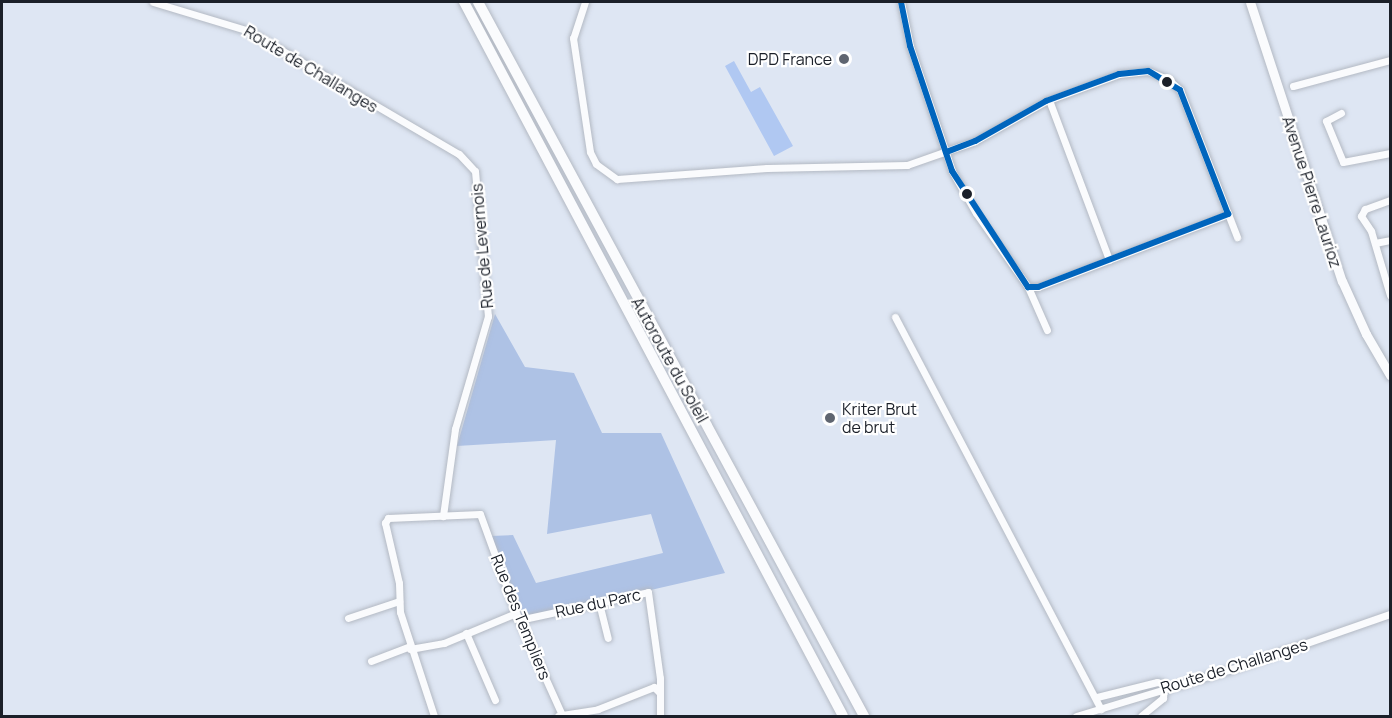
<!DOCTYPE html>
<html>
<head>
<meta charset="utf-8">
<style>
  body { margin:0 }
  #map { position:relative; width:1392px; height:718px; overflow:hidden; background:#dee6f3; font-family:Manrope,sans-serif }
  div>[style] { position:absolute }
  .forest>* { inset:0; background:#aec2e5 }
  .water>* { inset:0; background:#b0c8f2 }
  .roads { filter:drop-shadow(0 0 2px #b3b9c3) drop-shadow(0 0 2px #b3b9c3) }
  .minor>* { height:7px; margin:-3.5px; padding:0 3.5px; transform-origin:3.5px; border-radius:3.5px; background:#fafbfd }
  .major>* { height:9px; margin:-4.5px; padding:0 4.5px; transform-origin:4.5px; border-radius:4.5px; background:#fafbfd }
  .highway>* { height:10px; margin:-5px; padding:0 5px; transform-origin:5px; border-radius:5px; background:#fafbfd }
  .bus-1>* { height:6px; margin:-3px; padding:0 3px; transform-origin:3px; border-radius:3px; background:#0065bd }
  .dots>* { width:16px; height:16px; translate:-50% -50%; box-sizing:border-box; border:3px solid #fff; border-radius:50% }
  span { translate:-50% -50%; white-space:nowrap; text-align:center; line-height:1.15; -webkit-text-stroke:4.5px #fff; paint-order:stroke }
  .poi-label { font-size:16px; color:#1b2029 }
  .right { translate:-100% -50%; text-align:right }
  .left { translate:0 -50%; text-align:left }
  .street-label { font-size:16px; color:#1b2029 }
  .frame { position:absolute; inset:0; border:3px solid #1b2029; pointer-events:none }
</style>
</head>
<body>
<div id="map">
  <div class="forest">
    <i style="clip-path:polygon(495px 314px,525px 367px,574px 373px,602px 433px,661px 433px,725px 573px,524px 619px,491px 536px,513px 535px,536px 583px,663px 553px,651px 514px,547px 534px,556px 440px,457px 446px)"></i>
  </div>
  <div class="water">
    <i style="clip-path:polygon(734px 61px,751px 92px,760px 87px,793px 146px,774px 156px,725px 66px)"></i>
  </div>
  <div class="roads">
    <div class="minor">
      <i style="left:153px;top:2px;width:100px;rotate:16.8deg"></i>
      <i style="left:249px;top:31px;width:243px;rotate:30.4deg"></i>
      <i style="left:459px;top:154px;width:23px;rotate:47deg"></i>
      <i style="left:475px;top:171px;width:146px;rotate:84.9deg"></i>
      <i style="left:488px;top:316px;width:118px;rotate:106.3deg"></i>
      <i style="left:455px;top:429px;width:88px;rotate:97.9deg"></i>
      <i style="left:585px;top:2px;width:38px;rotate:108deg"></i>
      <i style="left:573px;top:38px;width:115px;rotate:81.5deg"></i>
      <i style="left:590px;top:152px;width:13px;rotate:63deg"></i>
      <i style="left:596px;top:164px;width:26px;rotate:36deg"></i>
      <i style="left:617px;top:179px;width:150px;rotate:-4.2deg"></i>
      <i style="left:767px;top:168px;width:140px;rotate:-1.2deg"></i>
      <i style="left:907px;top:165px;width:72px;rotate:-19.4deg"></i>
      <i style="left:975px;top:141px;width:81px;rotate:-29.4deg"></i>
      <i style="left:1046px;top:101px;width:78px;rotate:-20.3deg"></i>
      <i style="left:1119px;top:74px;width:29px;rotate:-6deg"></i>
      <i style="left:1148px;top:71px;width:23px;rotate:23deg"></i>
      <i style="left:1169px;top:80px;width:15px;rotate:42deg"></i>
      <i style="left:1180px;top:90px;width:158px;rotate:68.8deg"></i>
      <i style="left:901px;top:2px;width:45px;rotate:78.4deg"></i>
      <i style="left:910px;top:46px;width:132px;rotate:71.4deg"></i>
      <i style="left:952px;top:171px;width:48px;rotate:60.3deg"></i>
      <i style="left:976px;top:213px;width:90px;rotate:54.9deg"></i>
      <i style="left:1028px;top:287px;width:10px"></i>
      <i style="left:1038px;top:287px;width:204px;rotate:-21deg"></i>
      <i style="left:1293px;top:86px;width:100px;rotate:-15deg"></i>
      <i style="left:1049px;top:100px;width:171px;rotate:69.4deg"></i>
      <i style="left:1341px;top:113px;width:17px;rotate:152deg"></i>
      <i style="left:1326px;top:121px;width:44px;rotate:67.5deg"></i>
      <i style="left:1343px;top:162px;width:48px;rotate:-10.8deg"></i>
      <i style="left:1390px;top:200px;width:27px;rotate:160deg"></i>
      <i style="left:1365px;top:209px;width:8px;rotate:120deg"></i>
      <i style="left:1361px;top:216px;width:18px;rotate:56deg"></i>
      <i style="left:1371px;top:231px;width:67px;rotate:73.5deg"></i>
      <i style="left:1375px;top:243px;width:15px;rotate:-11deg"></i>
      <i style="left:1028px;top:287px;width:47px;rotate:66.2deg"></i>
      <i style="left:895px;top:317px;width:443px;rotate:62.3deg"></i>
      <i style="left:599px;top:603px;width:36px;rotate:76deg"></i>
      <i style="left:348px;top:618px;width:54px;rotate:-18.4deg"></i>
      <i style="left:519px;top:620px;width:132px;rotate:-12.2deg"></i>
      <i style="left:648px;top:592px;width:87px;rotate:82.1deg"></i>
      <i style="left:660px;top:678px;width:38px;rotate:90deg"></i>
      <i style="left:466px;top:633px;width:73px;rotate:66.6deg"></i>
      <i style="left:410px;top:649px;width:35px;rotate:-10deg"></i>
      <i style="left:444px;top:643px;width:78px;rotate:-22.6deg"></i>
      <i style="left:371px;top:661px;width:42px;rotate:-21deg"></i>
      <i style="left:1097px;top:697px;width:62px;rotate:-14deg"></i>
      <i style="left:1157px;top:682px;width:7px;rotate:16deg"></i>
      <i style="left:1164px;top:684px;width:14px;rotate:94deg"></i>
      <i style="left:1163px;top:698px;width:28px;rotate:141deg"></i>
      <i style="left:562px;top:715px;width:36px;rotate:-9deg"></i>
      <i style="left:598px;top:709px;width:60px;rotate:-21.4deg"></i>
      <i style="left:654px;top:687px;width:8px;rotate:45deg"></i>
      <i style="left:434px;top:716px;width:109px;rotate:-108.1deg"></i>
      <i style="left:400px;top:612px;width:29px;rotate:-92deg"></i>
      <i style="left:399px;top:583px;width:62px;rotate:-103.1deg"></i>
      <i style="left:385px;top:523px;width:6px;rotate:-59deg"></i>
      <i style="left:388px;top:518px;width:92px;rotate:-2.5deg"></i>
      <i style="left:480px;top:514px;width:105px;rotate:70deg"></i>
      <i style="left:516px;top:613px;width:112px;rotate:65.7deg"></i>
      <i style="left:562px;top:715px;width:4px;rotate:166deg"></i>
      <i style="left:1076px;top:716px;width:163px;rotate:-16.8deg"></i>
      <i style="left:1232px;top:669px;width:167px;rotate:-19.2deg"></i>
    </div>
    <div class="major">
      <i style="left:1250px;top:2px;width:294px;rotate:71.8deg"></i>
      <i style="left:1342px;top:281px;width:58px;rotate:65.6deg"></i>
      <i style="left:1366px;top:334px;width:48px;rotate:59.7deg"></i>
    </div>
    <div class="highway">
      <i style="left:464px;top:2px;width:808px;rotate:62.04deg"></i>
      <i style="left:478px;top:2px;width:812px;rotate:61.6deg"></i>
    </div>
  </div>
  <div class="bus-1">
    <i style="left:901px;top:2px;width:45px;rotate:78.4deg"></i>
    <i style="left:910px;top:46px;width:132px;rotate:71.4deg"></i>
    <i style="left:952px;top:171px;width:139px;rotate:56.8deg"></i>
    <i style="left:1028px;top:287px;width:10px"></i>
    <i style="left:1038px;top:287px;width:204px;rotate:-21deg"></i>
    <i style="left:1228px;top:214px;width:133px;rotate:-111.2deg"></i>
    <i style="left:1180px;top:90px;width:37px;rotate:-149deg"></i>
    <i style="left:1148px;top:71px;width:29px;rotate:174deg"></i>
    <i style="left:1119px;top:74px;width:78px;rotate:159.7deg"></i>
    <i style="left:1046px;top:101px;width:81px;rotate:150.6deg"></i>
    <i style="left:975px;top:141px;width:31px;rotate:159deg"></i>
  </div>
  <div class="dots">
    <i style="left:844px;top:59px;background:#5f6570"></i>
    <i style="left:1167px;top:82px;background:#1b2029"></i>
    <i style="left:967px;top:194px;background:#1b2029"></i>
    <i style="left:830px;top:418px;background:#5f6570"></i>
  </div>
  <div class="poi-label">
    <span class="right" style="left:832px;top:59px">DPD France</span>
    <span class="left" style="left:842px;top:418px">Kriter Brut<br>de brut</span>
  </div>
  <div class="street-label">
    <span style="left:311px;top:69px;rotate:31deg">Route de Challanges</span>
    <span style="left:1312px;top:192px;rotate:72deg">Avenue Pierre Laurioz</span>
    <span style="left:482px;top:246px;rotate:-95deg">Rue de Levernois</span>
    <span style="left:670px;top:360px;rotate:61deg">Autoroute du Soleil</span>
    <span style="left:598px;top:603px;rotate:-12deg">Rue du Parc</span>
    <span style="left:521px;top:617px;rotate:68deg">Rue des Templiers</span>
    <span style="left:1234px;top:666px;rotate:-17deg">Route de Challanges</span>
  </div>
  <div class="frame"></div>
</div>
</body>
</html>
